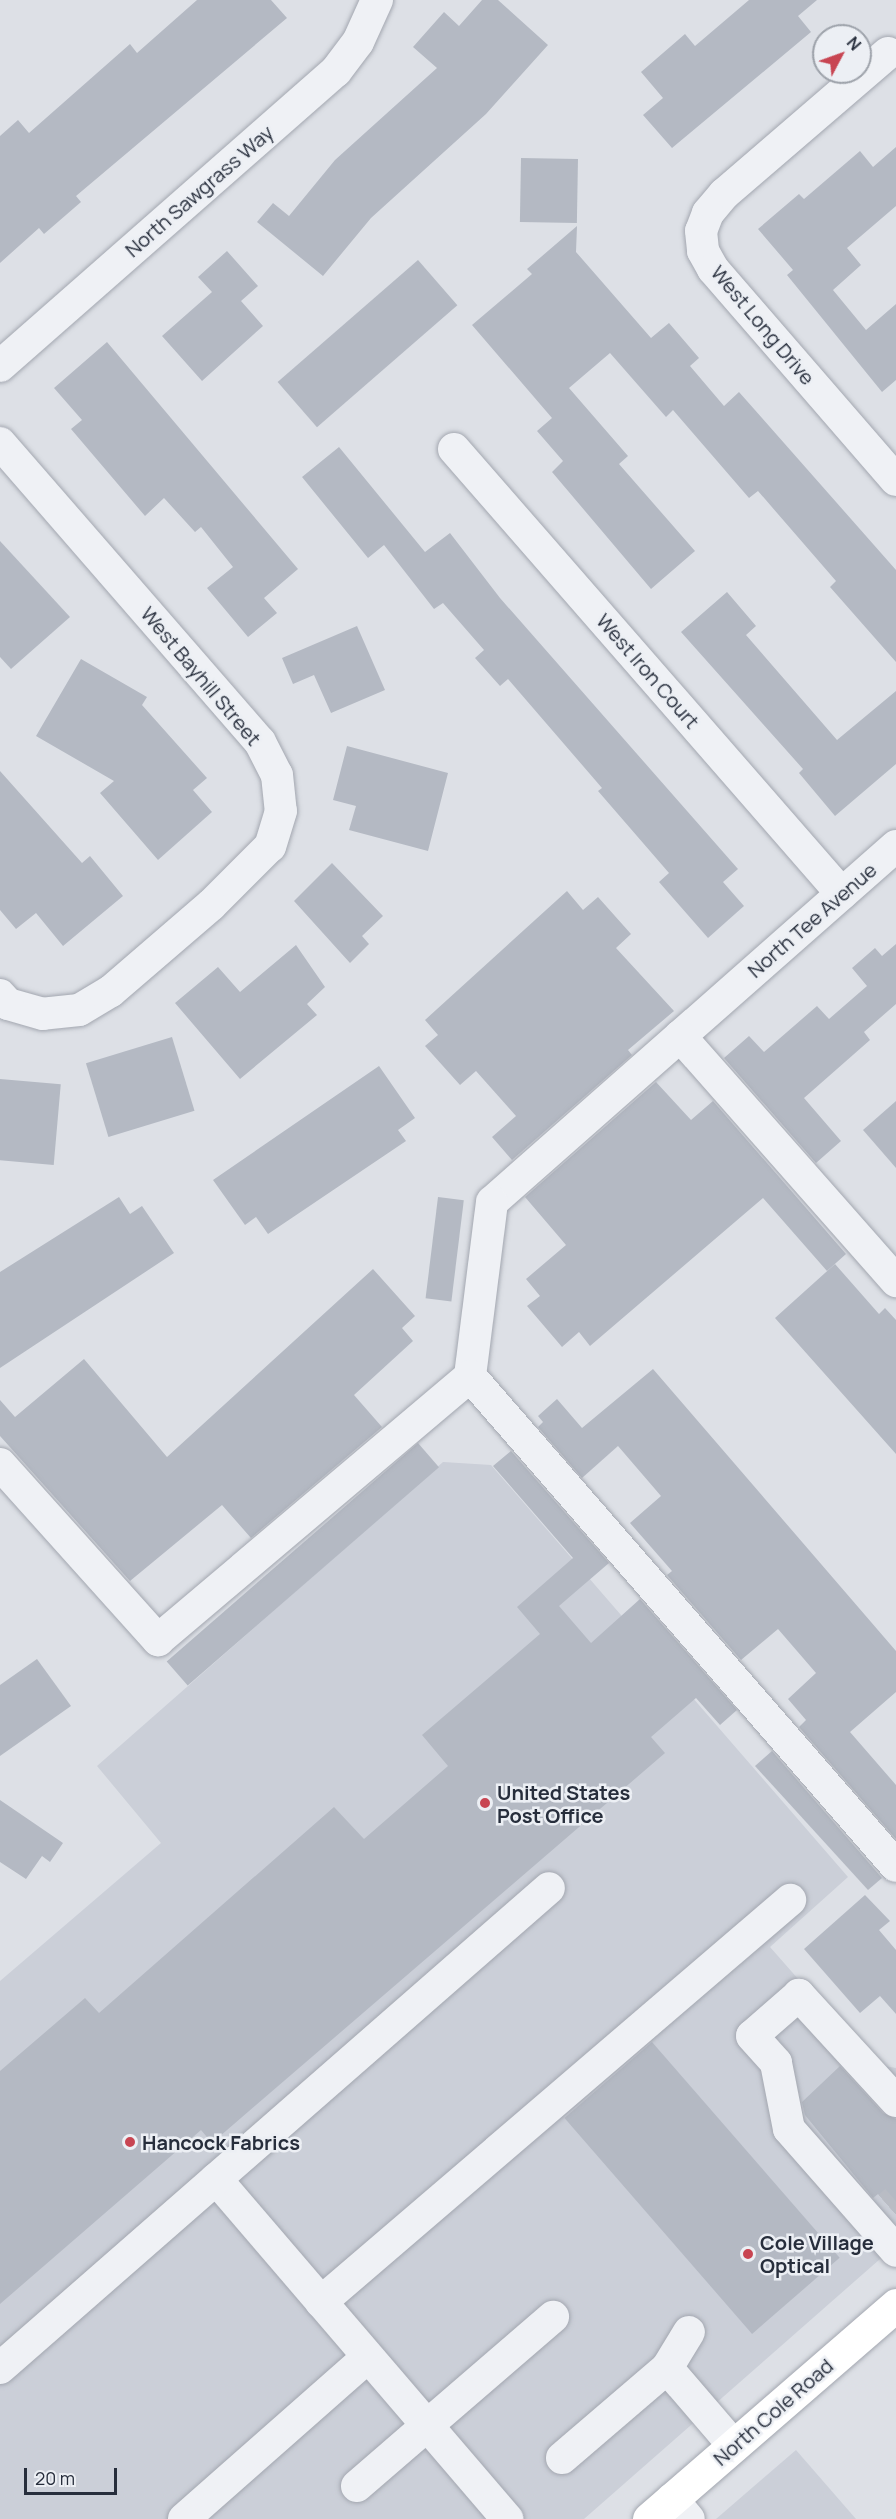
<!DOCTYPE html>
<html>
<head>
<meta charset="utf-8">
<style>
  body { margin:0 }
  #map { position:relative; width:896px; height:2519px; overflow:hidden; background:#dde0e6; font-family:Manrope,sans-serif }
  div>[style] { position:absolute }
  .built>* { inset:0; background:#cbcfd8 }
  .building>* { inset:0; background:#b4b9c3; transform-origin:0 0 }
  .minor-tunnel>* { height:32px; margin-top:-16px; transform-origin:0; background:repeating-linear-gradient(90deg,#b9bcc4 0 32px,transparent 0 48px) }
  .roads { filter:drop-shadow(0 0 2px #a3a7b0) drop-shadow(0 0 2px #a3a7b0) }
  .minor>* { height:32px; margin:-16px; padding:0 16px; transform-origin:16px; border-radius:16px; background:#eff1f5 }
  .major>* { height:33px; margin:-16.5px; padding:0 16.5px; transform-origin:16.5px; border-radius:16.5px; background:#fff }
  .dots>* { width:16px; height:16px; translate:-50% -50%; box-sizing:border-box; border:3px solid #eceff4; border-radius:50% }
  span { translate:-50% -50%; white-space:nowrap; text-align:center; line-height:1.15; -webkit-text-stroke:5px #eceff4; paint-order:stroke }
  .street-label { font-size:20px; color:#272e3c }
  .poi-label { font-size:20px; color:#272e3c; font-weight:700 }
  .left { translate:0 -50%; text-align:left }
  .north { position:absolute; left:812px; top:24px; width:60px; height:60px; box-sizing:border-box; background:#eceff4; border:2px solid #9da2aa; border-radius:50%; rotate:49deg; font-size:16px; font-weight:700; line-height:24px; text-align:center; color:#272e3c }
  .north::after { content:''; display:block; margin:auto; width:21px; height:27px; background:#c84552; clip-path:polygon(50% 0,100% 100%,50% 72%,0 100%) }
  .scale { position:absolute; left:24px; top:2468px; width:93px; height:27px; box-sizing:border-box; border:3px solid #272e3c; border-top:0; padding-left:8px; font-size:18px; line-height:21px; white-space:nowrap; color:#272e3c; -webkit-text-stroke:4px #eceff4; paint-order:stroke }
</style>
</head>
<body>
<div id="map">
  <div class="built">
    <i style="clip-path:polygon(443px 1462px,491px 1465px,848px 1877px,770px 1947px,873px 2064px,896px 2068px,896px 2245px,584px 2519px,0 2519px,0 1981px,161px 1843px,97px 1766px)"></i>
    <i style="clip-path:polygon(796px 2450px,856px 2519px,716px 2519px)"></i>
  </div>
  <div class="building">
    <i style="clip-path:polygon(197px 0,271px 0,287px 18px,76px 196px,81px 202px,44px 234px,39px 228px,0 263px,0 136px,18px 120px,29px 133px,130px 44px,137px 53px)"></i>
    <i style="clip-path:polygon(482px 0,498px 0,548px 45px,486px 114px,371px 218px,323px 276px,257px 222px,273px 203px,289px 216px,335px 160px,437px 68px,413px 47px,444px 12px,459px 26px)"></i>
    <i style="clip-path:polygon(749px 0,817px 0,798px 16px,811px 32px,672px 148px,643px 115px,663px 98px,641px 72px,685px 34px,695px 46px)"></i>
    <i style="clip-path:polygon(896px 147px,896px 206px,847px 248px,861px 265px,833px 290px,866px 330px,896px 304px,896px 380px,882px 392px,787px 275px,793px 270px,758px 229px,799px 194px,804px 199px,860px 151px,873px 167px)"></i>
    <i style="left:521px;top:158px;width:57px;height:64px;rotate:1deg"></i>
    <i style="clip-path:polygon(577px 226px,576px 252px,651px 338px,669px 323px,699px 358px,690px 366px,724px 406px,739px 392px,896px 570px,896px 662px,830px 587px,836px 581px,758px 491px,749px 498px,673px 410px,666px 417px,610px 353px,569px 388px,628px 456px,619px 464px,695px 551px,651px 589px,552px 472px,563px 461px,537px 431px,552px 418px,472px 325px,532px 274px,527px 269px)"></i>
    <i style="clip-path:polygon(227px 251px,258px 286px,241px 301px,263px 326px,202px 381px,162px 336px,212px 292px,198px 277px)"></i>
    <i style="left:418px;top:260px;width:60px;height:186px;rotate:49deg"></i>
    <i style="clip-path:polygon(107px 342px,298px 569px,264px 598px,277px 613px,248px 637px,207px 588px,233px 567px,201px 527px,195px 532px,164px 498px,145px 516px,71px 429px,82px 420px,54px 388px)"></i>
    <i style="clip-path:polygon(339px 447px,425px 552px,450px 533px,500px 598px,738px 869px,723px 882px,744px 906px,708px 938px,659px 882px,669px 873px,598px 791px,602px 788px,508px 679px,500px 686px,475px 658px,484px 650px,443px 603px,434px 609px,384px 545px,368px 558px,302px 477px)"></i>
    <i style="clip-path:polygon(0 541px,70px 617px,11px 669px,0 657px)"></i>
    <i style="clip-path:polygon(727px 592px,756px 626px,746px 635px,837px 740px,896px 691px,896px 764px,835px 816px,799px 773px,803px 769px,681px 632px)"></i>
    <i style="clip-path:polygon(357px 626px,385px 690px,331px 713px,314px 675px,293px 684px,282px 658px)"></i>
    <i style="clip-path:polygon(81px 659px,147px 697px,142px 705px,207px 778px,193px 790px,212px 812px,158px 860px,100px 793px,114px 781px,36px 736px)"></i>
    <i style="clip-path:polygon(347px 746px,448px 773px,428px 851px,349px 830px,356px 806px,333px 800px)"></i>
    <i style="clip-path:polygon(0 771px,82px 863px,90px 856px,123px 896px,63px 946px,36px 913px,16px 929px,0 910px)"></i>
    <i style="clip-path:polygon(332px 863px,383px 916px,362px 936px,369px 944px,350px 963px,294px 901px)"></i>
    <i style="clip-path:polygon(567px 891px,583px 910px,598px 897px,631px 934px,616px 948px,674px 1011px,628px 1050px,632px 1055px,512px 1160px,492px 1137px,516px 1116px,476px 1071px,460px 1085px,425px 1046px,438px 1035px,425px 1020px)"></i>
    <i style="clip-path:polygon(896px 944px,896px 1004px,864px 1032px,870px 1040px,804px 1098px,841px 1141px,816px 1163px,724px 1058px,749px 1036px,764px 1052px,817px 1006px,829px 1019px,867px 986px,852px 968px,875px 948px,882px 956px)"></i>
    <i style="clip-path:polygon(296px 945px,325px 987px,307px 1004px,317px 1015px,240px 1079px,175px 1003px,218px 967px,240px 992px)"></i>
    <i style="left:172px;top:1037px;width:77px;height:90px;rotate:73deg"></i>
    <i style="clip-path:polygon(379px 1066px,415px 1118px,398px 1130px,406px 1141px,268px 1234px,256px 1217px,245px 1225px,213px 1180px)"></i>
    <i style="left:0;top:1079px;width:61px;height:81px;rotate:5deg"></i>
    <i style="clip-path:polygon(656px 1082px,691px 1120px,713px 1101px,846px 1254px,827px 1271px,763px 1198px,590px 1346px,579px 1332px,562px 1347px,527px 1306px,540px 1296px,526px 1279px,566px 1245px,525px 1197px)"></i>
    <i style="clip-path:polygon(896px 1101px,896px 1168px,863px 1130px)"></i>
    <i style="clip-path:polygon(119px 1197px,130px 1214px,142px 1206px,174px 1253px,0 1368px,0 1272px)"></i>
    <i style="left:438px;top:1197px;width:26px;height:102px;rotate:7deg"></i>
    <i style="clip-path:polygon(835px 1264px,879px 1314px,885px 1308px,896px 1320px,896px 1454px,775px 1318px)"></i>
    <i style="clip-path:polygon(373px 1269px,415px 1316px,402px 1328px,413px 1341px,354px 1395px,382px 1427px,251px 1538px,222px 1505px,130px 1581px,0 1436px,0 1400px,15px 1417px,84px 1359px,167px 1457px)"></i>
    <i style="clip-path:polygon(653px 1369px,896px 1651px,896px 1692px,850px 1732px,896px 1785px,896px 1839px,799px 1727px,806px 1720px,788px 1699px,816px 1673px,778px 1629px,741px 1660px,667px 1575px,672px 1571px,630px 1523px,661px 1496px,618px 1446px,582px 1478px,538px 1427px,543px 1422px,538px 1416px,557px 1399px,582px 1428px)"></i>
    <i style="left:418px;top:1443px;width:32px;height:333px;rotate:49deg"></i>
    <i style="clip-path:polygon(511px 1451px,609px 1563px,559px 1606px,591px 1643px,640px 1599px,737px 1710px,720px 1725px,696px 1698px,651px 1737px,665px 1753px,212px 2143px,201px 2130px,0 2304px,0 2071px,85px 1998px,99px 2013px,334px 1807px,364px 1839px,448px 1766px,422px 1735px,540px 1634px,517px 1607px,573px 1558px,493px 1466px)"></i>
    <i style="clip-path:polygon(37px 1659px,71px 1706px,0 1756px,0 1685px)"></i>
    <i style="clip-path:polygon(772px 1751px,882px 1878px,868px 1890px,755px 1766px)"></i>
    <i style="clip-path:polygon(0 1800px,63px 1843px,50px 1862px,42px 1856px,26px 1879px,0 1862px)"></i>
    <i style="clip-path:polygon(865px 1895px,890px 1921px,879px 1930px,896px 1950px,896px 2014px,880px 1996px,860px 2013px,804px 1949px)"></i>
    <i style="left:652px;top:2042px;width:286px;height:116px;rotate:49deg"></i>
    <i style="clip-path:polygon(840px 2066px,883px 2113px,896px 2119px,896px 2214px,878px 2194px,873px 2198px,805px 2115px,802px 2102px)"></i>
  </div>
  <div class="minor-tunnel">
    <i style="left:889px;top:2207px;width:9px;rotate:-41deg"></i>
  </div>
  <div class="roads">
    <div class="minor">
      <i style="left:888px;top:53px;width:216px;rotate:139.3deg"></i>
      <i style="left:724px;top:194px;width:25px;rotate:130deg"></i>
      <i style="left:708px;top:213px;width:19px;rotate:111deg"></i>
      <i style="left:701px;top:231px;width:20px;rotate:84deg"></i>
      <i style="left:703px;top:251px;width:21px;rotate:61deg"></i>
      <i style="left:713px;top:269px;width:279px;rotate:49.1deg"></i>
      <i style="left:0;top:366px;width:447px;rotate:-41.3deg"></i>
      <i style="left:336px;top:71px;width:36px;rotate:-53deg"></i>
      <i style="left:358px;top:42px;width:46px;rotate:-65.7deg"></i>
      <i style="left:0;top:443px;width:396px;rotate:49deg"></i>
      <i style="left:260px;top:742px;width:37px;rotate:63deg"></i>
      <i style="left:277px;top:775px;width:36px;rotate:84deg"></i>
      <i style="left:281px;top:811px;width:37px;rotate:107deg"></i>
      <i style="left:270px;top:846px;width:83px;rotate:135deg"></i>
      <i style="left:211px;top:905px;width:132px;rotate:139.3deg"></i>
      <i style="left:111px;top:991px;width:37px;rotate:149deg"></i>
      <i style="left:79px;top:1010px;width:36px;rotate:174deg"></i>
      <i style="left:43px;top:1014px;width:36px;rotate:-164deg"></i>
      <i style="left:8px;top:1004px;width:12px;rotate:-132deg"></i>
      <i style="left:454px;top:449px;width:590px;rotate:48.91deg"></i>
      <i style="left:896px;top:846px;width:538px;rotate:138.61deg"></i>
      <i style="left:492px;top:1202px;width:175px;rotate:97.2deg"></i>
      <i style="left:470px;top:1376px;width:649px;rotate:49deg"></i>
      <i style="left:680px;top:1036px;width:327px;rotate:48.6deg"></i>
      <i style="left:0;top:1464px;width:237px;rotate:48.1deg"></i>
      <i style="left:158px;top:1640px;width:409px;rotate:-40.2deg"></i>
      <i style="left:896px;top:2101px;width:144px;rotate:-132.5deg"></i>
      <i style="left:799px;top:1995px;width:62px;rotate:138.9deg"></i>
      <i style="left:752px;top:2036px;width:36px;rotate:48deg"></i>
      <i style="left:776px;top:2063px;width:67px;rotate:78.9deg"></i>
      <i style="left:789px;top:2129px;width:162px;rotate:48.7deg"></i>
      <i style="left:216px;top:2179px;width:448px;rotate:49.4deg"></i>
      <i style="left:321px;top:2302px;width:618px;rotate:-40.6deg"></i>
      <i style="left:0;top:2368px;width:729px;rotate:-41.16deg"></i>
      <i style="left:667px;top:2368px;width:103px;rotate:49.3deg"></i>
      <i style="left:562px;top:2458px;width:138px;rotate:-40.6deg"></i>
      <i style="left:667px;top:2368px;width:42px;rotate:-58.6deg"></i>
      <i style="left:357px;top:2486px;width:259px;rotate:-40.8deg"></i>
      <i style="left:672px;top:2499px;width:26px;rotate:50deg"></i>
      <i style="left:184px;top:2519px;width:245px;rotate:-41.4deg"></i>
    </div>
    <div class="major">
      <i style="left:649px;top:2519px;width:327px;rotate:-40.9deg"></i>
    </div>
  </div>
  <div class="dots">
    <i style="left:485px;top:1803px;background:#c84552"></i>
    <i style="left:130px;top:2142px;background:#c84552"></i>
    <i style="left:748px;top:2254px;background:#c84552"></i>
  </div>
  <div class="street-label">
    <span style="left:199px;top:191px;rotate:-41deg">North Sawgrass Way</span>
    <span style="left:763px;top:325px;rotate:50deg">West Long Drive</span>
    <span style="left:648px;top:671px;rotate:49deg">West Iron Court</span>
    <span style="left:201px;top:676px;rotate:50deg">West Bayhill Street</span>
    <span style="left:812px;top:920px;rotate:-41deg">North Tee Avenue</span>
    <span style="left:773px;top:2412px;rotate:-41deg">North Cole Road</span>
  </div>
  <div class="poi-label">
    <span class="left" style="left:497px;top:1804px">United States<br>Post Office</span>
    <span class="left" style="left:142px;top:2142px">Hancock Fabrics</span>
    <span class="left" style="left:760px;top:2254px">Cole Village<br>Optical</span>
  </div>
  <div class="north">N</div>
  <div class="scale">20 m</div>
</div>
</body>
</html>
